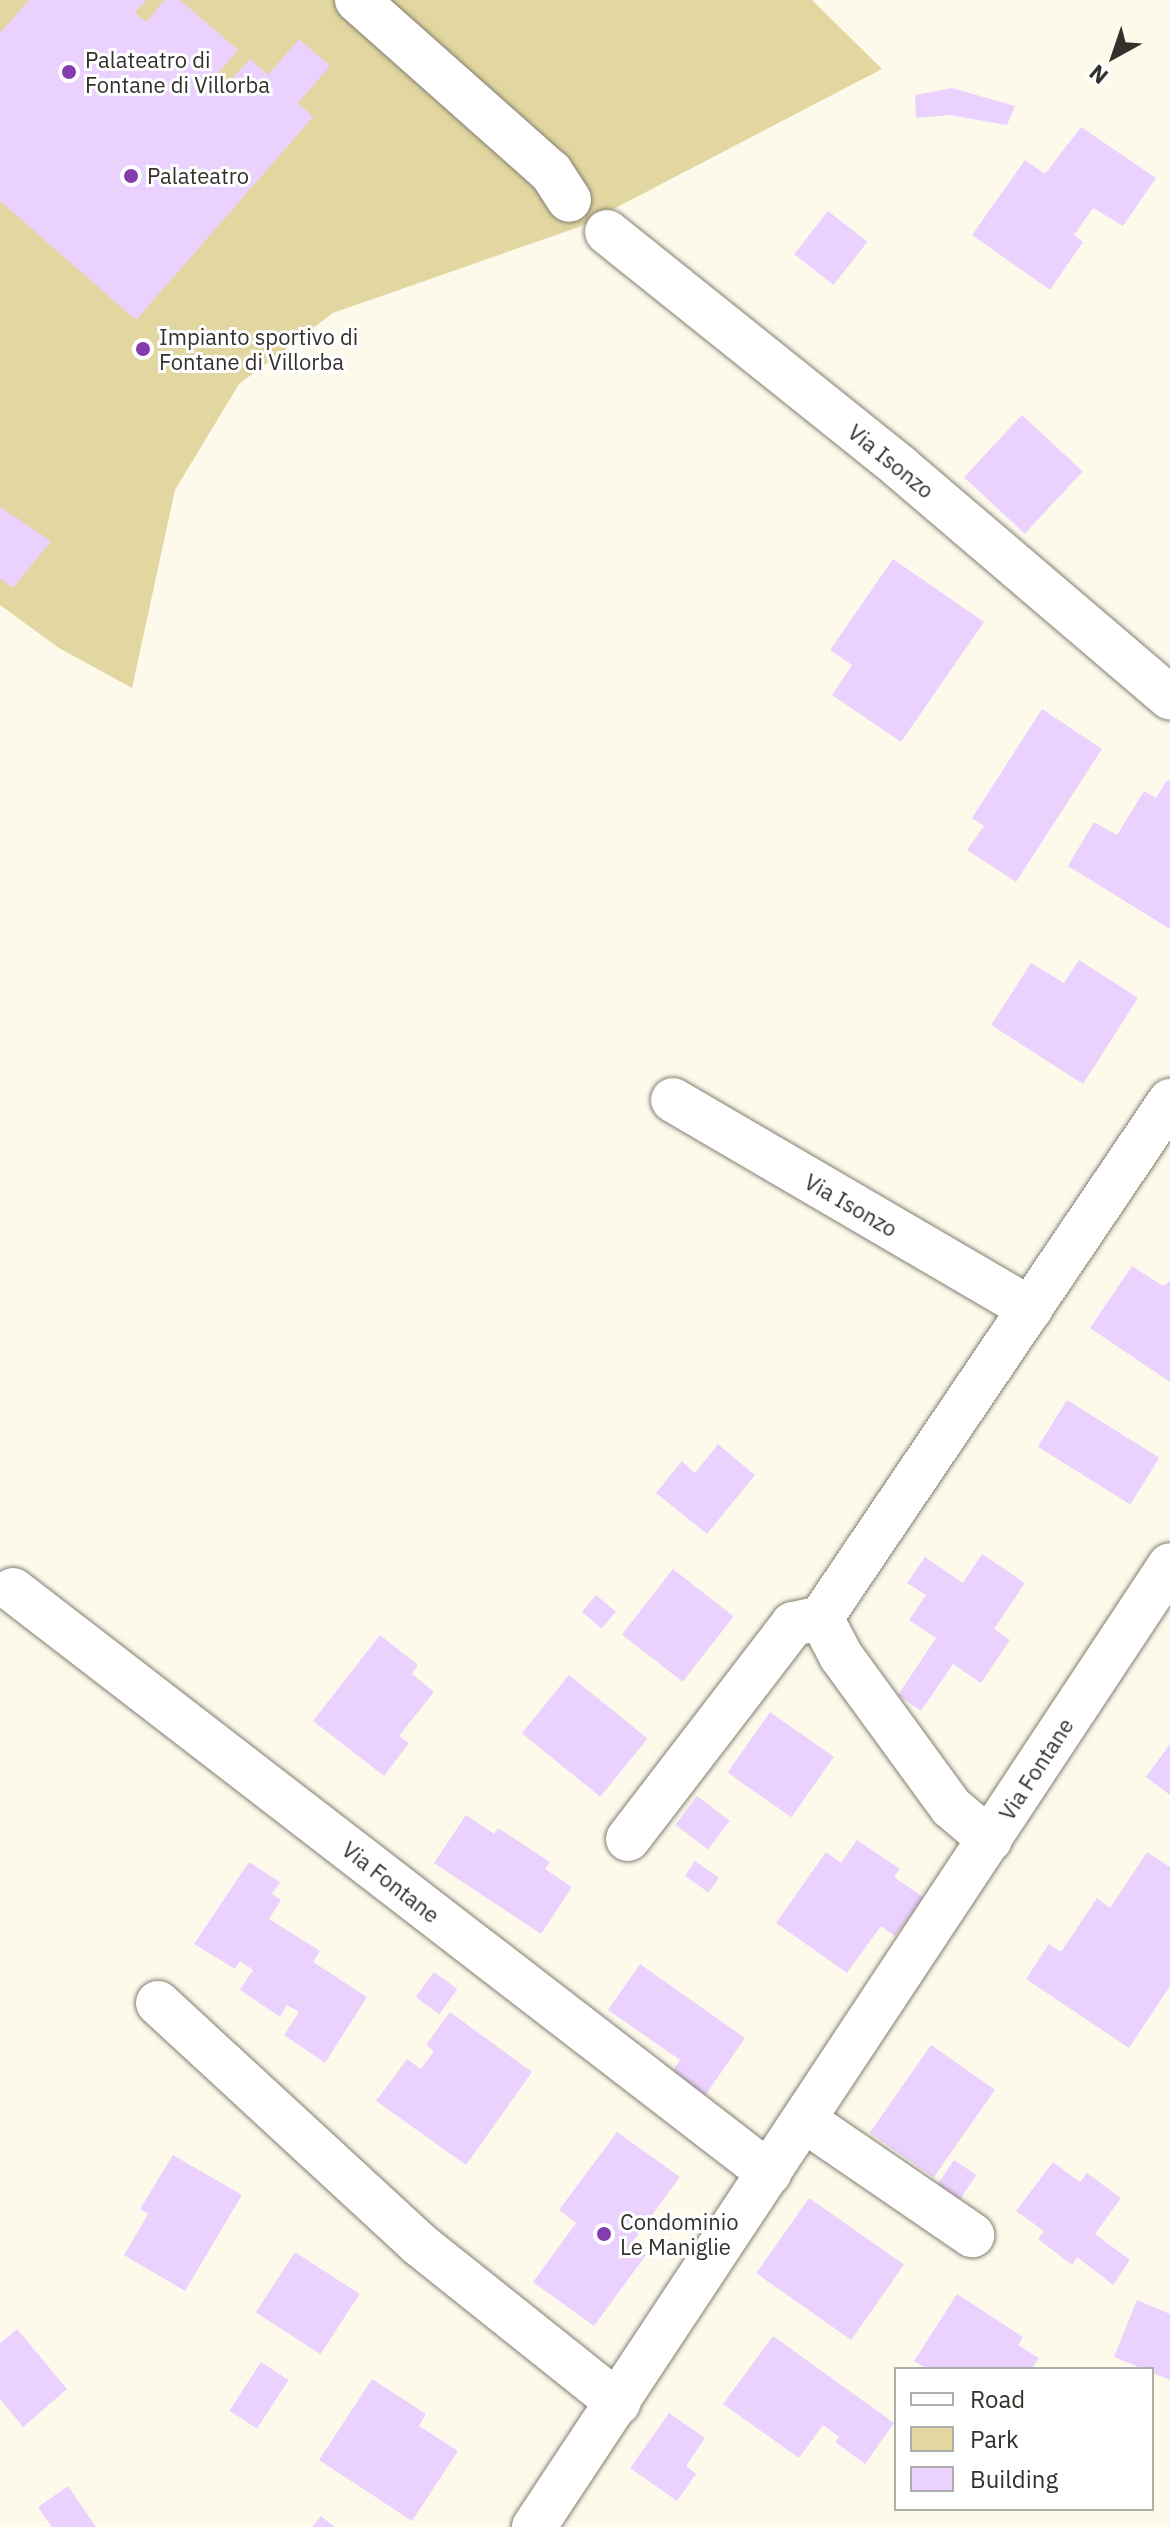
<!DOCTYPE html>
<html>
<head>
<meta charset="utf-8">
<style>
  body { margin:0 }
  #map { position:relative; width:1170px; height:2527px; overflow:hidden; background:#fdfaeb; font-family:"IBM Plex Sans",sans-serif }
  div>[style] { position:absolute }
  .green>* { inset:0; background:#e2d7a0 }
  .building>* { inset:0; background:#ebd2fe; transform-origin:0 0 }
  .roads { filter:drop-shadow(0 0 2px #817e71) drop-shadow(0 0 2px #817e71) }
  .minor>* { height:44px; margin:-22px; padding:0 22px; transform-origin:22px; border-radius:22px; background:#fff }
  .dots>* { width:22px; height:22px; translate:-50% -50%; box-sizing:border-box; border:4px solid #fff; border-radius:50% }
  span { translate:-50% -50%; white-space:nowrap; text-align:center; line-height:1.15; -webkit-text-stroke:6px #fff; paint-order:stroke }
  .poi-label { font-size:22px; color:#32312b }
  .left { translate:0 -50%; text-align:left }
  .street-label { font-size:22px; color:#32312b }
  .legend { position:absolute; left:894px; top:2367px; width:260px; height:144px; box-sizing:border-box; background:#fff; border:2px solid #adadaa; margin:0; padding:10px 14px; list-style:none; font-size:24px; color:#32312b }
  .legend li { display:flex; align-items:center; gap:16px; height:40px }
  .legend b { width:40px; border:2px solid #adadaa }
  .north { position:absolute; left:1074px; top:16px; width:80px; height:80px; -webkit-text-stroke:6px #fff; paint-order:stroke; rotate:220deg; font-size:22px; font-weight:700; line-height:32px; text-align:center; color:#32312b }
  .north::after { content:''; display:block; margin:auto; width:28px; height:36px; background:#32312b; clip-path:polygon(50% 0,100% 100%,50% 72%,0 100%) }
</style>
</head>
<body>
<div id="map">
  <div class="green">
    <i style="clip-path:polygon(0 0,812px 0,882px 69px,579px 227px,333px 313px,239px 384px,175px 490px,132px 688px,59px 648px,0 605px)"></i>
  </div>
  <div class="building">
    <i style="clip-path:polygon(29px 0,146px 0,135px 13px,146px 22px,165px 0,180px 0,238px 50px,211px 81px,222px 90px,250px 59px,268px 75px,299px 39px,330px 66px,298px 103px,313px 117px,136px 320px,0 201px,0 33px)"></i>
    <i style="clip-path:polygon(952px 88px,1015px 106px,1007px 125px,949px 115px,916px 118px,915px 95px)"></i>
    <i style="clip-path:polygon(1081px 127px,1156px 178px,1123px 226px,1093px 208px,1074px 235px,1083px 242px,1050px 290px,972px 235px,1025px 160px,1045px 174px)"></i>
    <i style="left:828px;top:211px;width:50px;height:55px;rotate:38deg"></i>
    <i style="left:1022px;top:415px;width:83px;height:85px;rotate:43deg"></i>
    <i style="clip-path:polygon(0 507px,51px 541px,13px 588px,0 578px)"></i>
    <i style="clip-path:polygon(893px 559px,984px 622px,901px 742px,832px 695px,852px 665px,830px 650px)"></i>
    <i style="clip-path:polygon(1042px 709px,1102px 749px,1016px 882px,967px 850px,984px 826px,972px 818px)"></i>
    <i style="clip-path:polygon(1167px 780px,1170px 781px,1170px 929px,1068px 866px,1094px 822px,1117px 835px,1144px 791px,1156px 798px)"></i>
    <i style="clip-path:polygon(1079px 960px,1138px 998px,1083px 1084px,991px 1025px,1031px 963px,1064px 983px)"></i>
    <i style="clip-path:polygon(1132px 1266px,1163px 1286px,1170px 1281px,1170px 1382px,1090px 1328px)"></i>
    <i style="left:1067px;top:1400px;width:109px;height:55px;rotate:32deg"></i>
    <i style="clip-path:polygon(718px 1444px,755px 1475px,707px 1534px,656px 1493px,682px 1461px,695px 1473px)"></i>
    <i style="clip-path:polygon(982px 1554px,1025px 1583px,994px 1629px,1010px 1640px,981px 1683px,953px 1664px,921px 1711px,898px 1695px,936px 1638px,909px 1620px,926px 1595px,907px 1583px,925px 1557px,963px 1583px)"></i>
    <i style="left:673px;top:1569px;width:77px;height:83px;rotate:38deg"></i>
    <i style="left:596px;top:1595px;width:26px;height:22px;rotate:40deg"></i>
    <i style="clip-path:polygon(380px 1635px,418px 1665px,412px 1674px,434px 1692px,399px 1736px,409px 1743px,384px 1776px,313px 1721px)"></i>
    <i style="left:569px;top:1675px;width:101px;height:75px;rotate:39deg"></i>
    <i style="left:770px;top:1712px;width:78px;height:74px;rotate:35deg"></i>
    <i style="clip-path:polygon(1170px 1744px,1170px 1795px,1146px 1777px)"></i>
    <i style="left:697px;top:1796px;width:41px;height:36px;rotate:37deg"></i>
    <i style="clip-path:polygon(466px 1815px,494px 1834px,498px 1828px,550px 1862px,545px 1869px,572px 1887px,541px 1934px,434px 1863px)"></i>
    <i style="clip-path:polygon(857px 1840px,900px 1869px,894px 1877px,923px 1897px,895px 1936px,881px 1926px,847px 1973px,776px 1923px,826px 1852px,841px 1863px)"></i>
    <i style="clip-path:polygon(1147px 1852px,1170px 1867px,1170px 1986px,1129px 2048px,1026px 1979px,1049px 1944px,1061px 1952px,1097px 1898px,1110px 1908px)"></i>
    <i style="left:695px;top:1861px;width:29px;height:18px;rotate:35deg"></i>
    <i style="clip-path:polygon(249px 1862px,280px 1882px,272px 1894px,281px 1900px,269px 1919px,320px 1951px,313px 1962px,367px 1997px,325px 2063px,284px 2035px,299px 2012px,287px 2005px,280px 2017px,240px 1990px,253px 1970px,240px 1961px,235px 1969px,194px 1944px)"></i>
    <i style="clip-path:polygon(640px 1964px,745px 2038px,700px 2103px,667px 2080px,680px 2060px,608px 2010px)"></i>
    <i style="left:434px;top:1972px;width:29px;height:31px;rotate:36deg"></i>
    <i style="clip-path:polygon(450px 2012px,532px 2072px,466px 2165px,376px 2101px,407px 2059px,421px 2069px,434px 2051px,426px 2045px)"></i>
    <i style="left:931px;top:2045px;width:78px;height:107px;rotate:35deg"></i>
    <i style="clip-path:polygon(617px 2132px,680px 2177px,631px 2244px,646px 2255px,594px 2326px,533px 2282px,576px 2223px,559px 2210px)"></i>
    <i style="clip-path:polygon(173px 2155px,242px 2195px,185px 2291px,124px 2255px,148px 2214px,140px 2209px)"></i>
    <i style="left:954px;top:2160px;width:27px;height:34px;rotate:34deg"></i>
    <i style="clip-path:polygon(1053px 2162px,1080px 2182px,1087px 2173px,1121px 2198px,1095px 2234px,1130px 2260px,1113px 2285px,1077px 2257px,1072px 2265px,1038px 2239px,1044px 2231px,1016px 2211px)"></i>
    <i style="left:809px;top:2198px;width:116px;height:92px;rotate:35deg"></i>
    <i style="left:295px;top:2252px;width:77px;height:72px;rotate:33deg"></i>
    <i style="clip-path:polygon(957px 2294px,1023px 2337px,1018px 2345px,1039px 2358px,1032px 2369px,927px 2369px,914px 2361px)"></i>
    <i style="clip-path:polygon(1137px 2300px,1170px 2314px,1170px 2380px,1114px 2357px)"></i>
    <i style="clip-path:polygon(17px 2329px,67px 2389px,23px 2427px,0 2399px,0 2343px)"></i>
    <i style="clip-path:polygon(773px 2336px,894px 2423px,865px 2464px,835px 2442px,839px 2437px,823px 2425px,799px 2458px,723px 2404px)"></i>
    <i style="left:261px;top:2362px;width:33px;height:58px;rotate:33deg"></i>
    <i style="clip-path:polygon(372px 2379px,426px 2414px,419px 2426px,458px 2451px,412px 2521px,319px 2460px)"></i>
    <i style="clip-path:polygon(669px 2413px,705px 2438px,686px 2466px,696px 2474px,677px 2501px,630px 2468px)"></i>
    <i style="clip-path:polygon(68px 2486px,96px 2527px,52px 2527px,38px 2507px)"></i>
    <i style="clip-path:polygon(321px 2516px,335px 2527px,312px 2527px)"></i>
  </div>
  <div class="roads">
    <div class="minor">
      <i style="left:357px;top:0;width:259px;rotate:41.6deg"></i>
      <i style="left:551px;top:172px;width:33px;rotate:57deg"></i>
      <i style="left:607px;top:232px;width:376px;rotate:38.7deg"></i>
      <i style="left:900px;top:467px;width:355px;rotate:40.5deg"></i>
      <i style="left:673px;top:1100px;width:414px;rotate:30.3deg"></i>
      <i style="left:13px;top:1590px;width:955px;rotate:37.64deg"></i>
      <i style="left:821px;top:1618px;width:43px;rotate:62.2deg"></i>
      <i style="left:841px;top:1656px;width:187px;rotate:53.9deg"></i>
      <i style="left:951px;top:1807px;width:51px;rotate:40.2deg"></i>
      <i style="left:628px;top:1839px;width:271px;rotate:-52.5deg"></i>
      <i style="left:793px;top:1624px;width:29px;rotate:-12deg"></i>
      <i style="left:821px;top:1618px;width:624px;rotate:-55.98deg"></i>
      <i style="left:158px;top:2003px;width:355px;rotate:42.7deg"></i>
      <i style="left:419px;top:2244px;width:255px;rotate:38.6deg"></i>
      <i style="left:804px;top:2120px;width:204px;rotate:34.4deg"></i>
      <i style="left:534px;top:2527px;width:1153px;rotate:-56.53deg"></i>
    </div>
  </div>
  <div class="dots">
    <i style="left:69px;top:72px;background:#833bad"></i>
    <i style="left:131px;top:176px;background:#833bad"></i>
    <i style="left:143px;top:349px;background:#833bad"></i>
    <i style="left:604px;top:2234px;background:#833bad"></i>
  </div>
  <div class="poi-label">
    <span class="left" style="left:85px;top:72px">Palateatro di<br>Fontane di Villorba</span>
    <span class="left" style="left:147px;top:176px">Palateatro</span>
    <span class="left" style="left:159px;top:349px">Impianto sportivo di<br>Fontane di Villorba</span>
    <span class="left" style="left:620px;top:2234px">Condominio<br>Le Maniglie</span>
  </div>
  <div class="street-label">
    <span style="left:891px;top:461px;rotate:39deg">Via Isonzo</span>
    <span style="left:851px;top:1205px;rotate:30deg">Via Isonzo</span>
    <span style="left:1036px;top:1769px;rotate:-57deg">Via Fontane</span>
    <span style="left:391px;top:1882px;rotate:38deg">Via Fontane</span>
  </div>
  <ul class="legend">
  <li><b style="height:10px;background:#fff"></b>Road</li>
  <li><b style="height:22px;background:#e2d7a0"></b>Park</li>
  <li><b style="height:22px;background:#ebd2fe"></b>Building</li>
  </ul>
  <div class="north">N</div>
</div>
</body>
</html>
